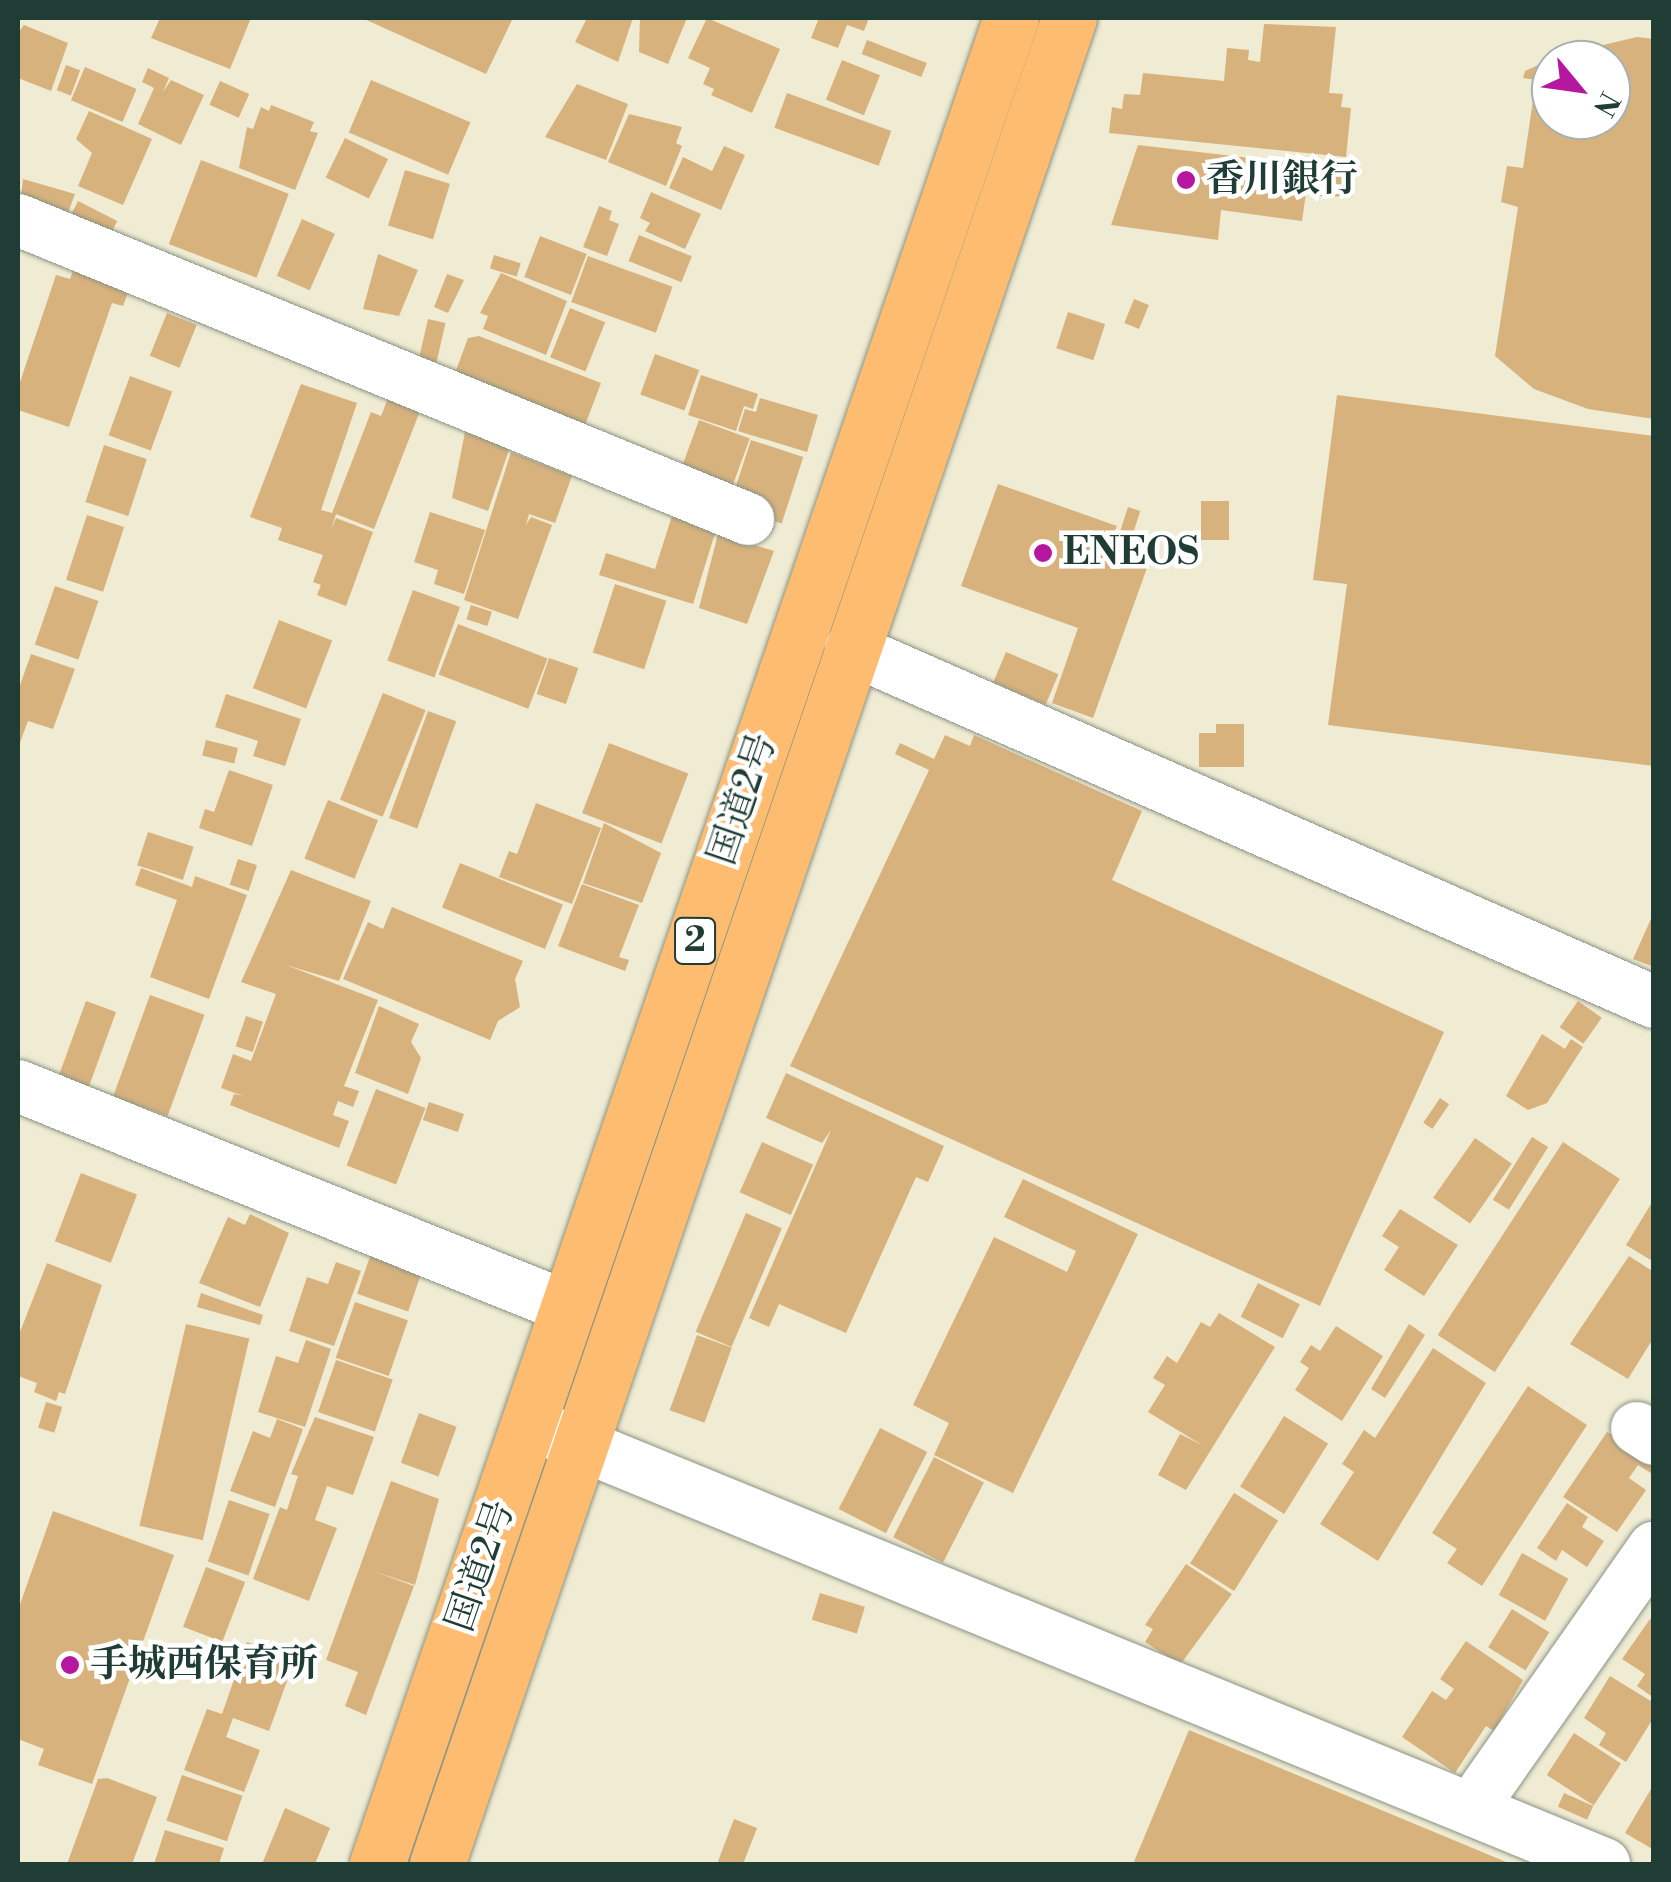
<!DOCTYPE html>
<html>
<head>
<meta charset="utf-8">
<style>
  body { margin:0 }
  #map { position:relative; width:1671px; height:1882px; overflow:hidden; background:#f0ebd3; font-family:"Libre Bodoni","Noto Serif JP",serif }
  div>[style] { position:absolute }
  .building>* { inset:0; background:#d8b27d; transform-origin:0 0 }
  .roads { filter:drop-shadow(0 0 2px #889484) drop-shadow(0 0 2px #889484) }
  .minor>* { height:52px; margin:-26px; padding:0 26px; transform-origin:26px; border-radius:26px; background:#fff }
  .highway>* { height:55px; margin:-27.5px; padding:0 27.5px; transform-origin:27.5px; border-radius:27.5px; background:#fdbc70 }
  .dots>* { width:28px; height:28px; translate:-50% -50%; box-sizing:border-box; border:5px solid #fff; border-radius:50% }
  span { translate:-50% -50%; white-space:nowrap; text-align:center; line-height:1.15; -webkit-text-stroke:9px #fff; paint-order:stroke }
  .shield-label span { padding:2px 8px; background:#fff; border:2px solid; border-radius:8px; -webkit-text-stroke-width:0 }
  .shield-label { font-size:35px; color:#1f3d34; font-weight:700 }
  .poi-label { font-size:38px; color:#1f3d34; font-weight:700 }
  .left { translate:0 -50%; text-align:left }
  .street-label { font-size:38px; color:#1f3d34 }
  .frame { position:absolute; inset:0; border:20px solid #1f3d34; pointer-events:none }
  .north { position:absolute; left:1531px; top:40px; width:100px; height:100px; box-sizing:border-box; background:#fff; border:2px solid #a5b1ae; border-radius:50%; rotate:119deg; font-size:28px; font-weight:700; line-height:40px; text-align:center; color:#1f3d34 }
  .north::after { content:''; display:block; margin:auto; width:35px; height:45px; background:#b5179e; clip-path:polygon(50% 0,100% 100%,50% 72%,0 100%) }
</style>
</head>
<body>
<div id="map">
  <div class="building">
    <i style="clip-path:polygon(160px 18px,251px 18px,230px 69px,151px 38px)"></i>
    <i style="clip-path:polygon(362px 18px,513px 18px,486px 74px)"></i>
    <i style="clip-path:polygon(587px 18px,633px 18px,618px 62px,575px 42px)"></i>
    <i style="clip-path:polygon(640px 18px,687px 18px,668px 64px,639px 52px)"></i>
    <i style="clip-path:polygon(707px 18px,780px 49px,752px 113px,711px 95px,714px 89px,703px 84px,710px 68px,688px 58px)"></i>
    <i style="clip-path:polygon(819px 18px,869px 18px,864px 31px,847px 25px,838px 48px,811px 38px)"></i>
    <i style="clip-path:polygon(1264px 24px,1336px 27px,1329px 93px,1343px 94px,1341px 107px,1351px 108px,1346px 157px,1109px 133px,1112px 107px,1122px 109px,1124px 94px,1140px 95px,1143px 73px,1224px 81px,1227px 48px,1249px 50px,1248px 60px,1260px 62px)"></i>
    <i style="clip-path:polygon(24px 25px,68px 43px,51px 91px,18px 78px,18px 33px)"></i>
    <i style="clip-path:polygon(evenodd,1637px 37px,1654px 39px,1654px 419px,1588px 409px,1534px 389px,1495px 356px,1518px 207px,1501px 202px,1507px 166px,1523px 168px,1536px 80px,1523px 78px,1525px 71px,1560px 55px,1637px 37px,1551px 60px,1611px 60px,1611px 120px,1551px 120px,1551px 60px)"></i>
    <i style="left:867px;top:40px;width:64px;height:15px;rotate:21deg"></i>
    <i style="left:842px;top:60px;width:41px;height:43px;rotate:22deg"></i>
    <i style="left:66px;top:65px;width:15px;height:27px;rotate:20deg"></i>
    <i style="left:85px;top:67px;width:56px;height:36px;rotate:23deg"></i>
    <i style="clip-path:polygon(148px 68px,169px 78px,163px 92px,171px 80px,204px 95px,181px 145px,138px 124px,154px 88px,142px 82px)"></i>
    <i style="left:371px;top:80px;width:108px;height:57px;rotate:23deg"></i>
    <i style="left:220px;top:81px;width:32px;height:26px;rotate:24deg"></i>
    <i style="clip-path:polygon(577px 84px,628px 104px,606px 160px,545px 137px)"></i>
    <i style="left:787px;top:93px;width:111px;height:37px;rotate:20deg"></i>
    <i style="clip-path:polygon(271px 105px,314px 122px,310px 131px,318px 133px,295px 190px,239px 168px,247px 127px,253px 129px,261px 107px,269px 111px)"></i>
    <i style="clip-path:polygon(89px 111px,152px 139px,123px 205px,78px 186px,92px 153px,76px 139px)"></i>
    <i style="clip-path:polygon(629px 114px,682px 127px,676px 143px,682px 146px,666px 186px,608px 162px)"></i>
    <i style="left:345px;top:138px;width:48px;height:44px;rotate:26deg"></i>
    <i style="clip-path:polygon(1138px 145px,1310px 165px,1302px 221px,1221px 210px,1218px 240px,1111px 225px)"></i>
    <i style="clip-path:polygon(724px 146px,745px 155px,721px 210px,669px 188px,683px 157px,712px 171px)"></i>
    <i style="left:201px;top:160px;width:94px;height:90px;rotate:21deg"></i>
    <i style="left:1312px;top:165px;width:41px;height:31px;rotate:1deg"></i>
    <i style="left:405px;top:170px;width:47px;height:58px;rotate:17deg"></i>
    <i style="clip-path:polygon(23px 179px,75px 194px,60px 234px,18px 223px)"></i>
    <i style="clip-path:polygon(651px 192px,701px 214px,685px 249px,645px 231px,650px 223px,640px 218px)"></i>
    <i style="left:78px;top:201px;width:44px;height:35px;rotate:27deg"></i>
    <i style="clip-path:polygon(599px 206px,612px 211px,609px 220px,619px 224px,607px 256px,583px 247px)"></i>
    <i style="left:302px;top:219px;width:36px;height:62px;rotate:24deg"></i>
    <i style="left:639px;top:235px;width:57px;height:28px;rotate:22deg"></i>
    <i style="left:540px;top:236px;width:50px;height:44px;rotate:21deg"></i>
    <i style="clip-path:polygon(378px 254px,418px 270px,399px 316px,363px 309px)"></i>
    <i style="left:494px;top:255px;width:28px;height:14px;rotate:17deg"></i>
    <i style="left:588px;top:256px;width:90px;height:49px;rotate:20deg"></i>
    <i style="clip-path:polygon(73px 271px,129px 290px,123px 306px,112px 303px,69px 427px,18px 410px,18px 388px,56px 275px,70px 279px)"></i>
    <i style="clip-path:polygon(501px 273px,567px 301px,546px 355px,483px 329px,488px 316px,480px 313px)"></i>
    <i style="clip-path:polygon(447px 274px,464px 280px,448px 313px,434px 307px)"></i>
    <i style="left:1134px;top:299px;width:16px;height:26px;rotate:22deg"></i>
    <i style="left:570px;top:308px;width:38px;height:53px;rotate:22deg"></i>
    <i style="left:1068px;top:312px;width:39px;height:38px;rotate:18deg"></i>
    <i style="left:167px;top:313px;width:32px;height:46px;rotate:22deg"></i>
    <i style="left:428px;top:319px;width:18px;height:42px;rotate:13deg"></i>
    <i style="clip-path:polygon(479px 336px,601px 383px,579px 441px,448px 392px,468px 338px)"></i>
    <i style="left:655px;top:354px;width:47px;height:43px;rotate:20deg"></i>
    <i style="clip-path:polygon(701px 375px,758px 394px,753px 409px,744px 406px,736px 431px,688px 415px)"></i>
    <i style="left:130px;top:376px;width:45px;height:63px;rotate:20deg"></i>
    <i style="clip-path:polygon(301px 384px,357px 403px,321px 510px,332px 513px,371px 412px,381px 416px,388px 398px,420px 411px,374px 529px,336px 514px,331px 530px,336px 518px,373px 532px,346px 606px,317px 595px,321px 585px,313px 582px,323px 555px,278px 540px,282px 528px,250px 517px)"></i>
    <i style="clip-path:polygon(1337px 395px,1654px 436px,1654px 766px,1328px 725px,1347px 584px,1313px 580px)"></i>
    <i style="clip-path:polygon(760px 398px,818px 415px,807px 452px,738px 431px,745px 409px,756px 412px)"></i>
    <i style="left:699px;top:420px;width:54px;height:70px;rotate:20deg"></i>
    <i style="clip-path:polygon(465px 432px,510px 447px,488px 511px,452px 498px)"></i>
    <i style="left:751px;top:440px;width:55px;height:70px;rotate:18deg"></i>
    <i style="left:104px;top:445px;width:45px;height:60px;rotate:18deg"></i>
    <i style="clip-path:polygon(511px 452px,572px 476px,555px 523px,529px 514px,526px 525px,531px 517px,552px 525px,518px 619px,464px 600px)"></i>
    <i style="clip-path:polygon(998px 484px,1117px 526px,1111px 540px,1152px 554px,1093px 718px,1052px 703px,1078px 628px,961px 586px)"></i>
    <i style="left:1201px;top:501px;width:28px;height:39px"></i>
    <i style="left:1128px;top:507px;width:13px;height:30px;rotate:18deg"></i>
    <i style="clip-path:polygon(430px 512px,485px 530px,464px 594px,434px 584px,438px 570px,414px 562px)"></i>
    <i style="left:87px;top:515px;width:39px;height:68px;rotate:18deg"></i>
    <i style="clip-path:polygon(672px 516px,716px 530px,693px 604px,599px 575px,606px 553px,655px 569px)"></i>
    <i style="clip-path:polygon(718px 534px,774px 551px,747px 624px,699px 608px)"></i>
    <i style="left:615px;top:584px;width:54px;height:72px;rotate:18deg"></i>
    <i style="left:55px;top:586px;width:46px;height:62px;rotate:19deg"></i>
    <i style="left:413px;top:590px;width:50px;height:75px;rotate:20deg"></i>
    <i style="left:471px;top:605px;width:22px;height:15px;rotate:18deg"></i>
    <i style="left:279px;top:620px;width:57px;height:73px;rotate:21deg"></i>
    <i style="left:458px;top:624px;width:96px;height:54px;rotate:21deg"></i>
    <i style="left:1006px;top:652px;width:57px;height:33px;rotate:23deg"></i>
    <i style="clip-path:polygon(31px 654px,75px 669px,53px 729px,28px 721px,18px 748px,18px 691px)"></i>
    <i style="left:549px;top:658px;width:31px;height:38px;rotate:19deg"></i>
    <i style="left:383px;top:693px;width:46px;height:115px;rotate:22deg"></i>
    <i style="clip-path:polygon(226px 694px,301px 719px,285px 766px,253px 756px,258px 741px,215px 727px)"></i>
    <i style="left:428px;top:711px;width:30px;height:114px;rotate:20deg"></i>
    <i style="clip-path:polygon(1216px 724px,1244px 724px,1244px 767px,1199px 767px,1199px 733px,1216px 733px)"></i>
    <i style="clip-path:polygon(945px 735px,970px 746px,974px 735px,1142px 811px,1112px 880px,1444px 1032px,1320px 1306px,790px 1066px,929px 770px,895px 754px,900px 743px,934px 759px)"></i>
    <i style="left:206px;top:740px;width:33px;height:16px;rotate:14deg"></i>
    <i style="left:609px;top:743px;width:85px;height:75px;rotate:21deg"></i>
    <i style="clip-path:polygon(229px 770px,273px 785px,252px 846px,199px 828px,205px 809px,214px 812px)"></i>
    <i style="left:328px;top:800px;width:54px;height:63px;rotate:22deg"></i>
    <i style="clip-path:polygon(536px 803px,601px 828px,572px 904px,499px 877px,509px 851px,517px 854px)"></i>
    <i style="clip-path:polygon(604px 823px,661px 853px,642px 903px,583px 883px)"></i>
    <i style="left:148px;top:832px;width:48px;height:35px;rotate:18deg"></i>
    <i style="left:238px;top:859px;width:20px;height:27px;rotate:18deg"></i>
    <i style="left:460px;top:863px;width:111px;height:48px;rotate:22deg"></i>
    <i style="clip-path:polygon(141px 868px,192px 887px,195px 876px,247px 895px,209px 999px,150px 977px,177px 900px,135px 885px)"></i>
    <i style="clip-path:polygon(291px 870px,371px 901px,339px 981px,286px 965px,378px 1000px,344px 1086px,359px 1091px,353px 1107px,338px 1101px,333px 1115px,349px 1121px,339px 1148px,230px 1105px,234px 1094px,243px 1096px,221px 1088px,233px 1054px,251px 1061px,276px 994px,241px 982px)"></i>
    <i style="clip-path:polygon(582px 884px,639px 905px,619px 957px,629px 960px,625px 971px,558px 946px)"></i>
    <i style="clip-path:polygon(392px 907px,523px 961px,515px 979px,520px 1007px,498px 1021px,490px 1040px,343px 979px,368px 922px,383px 929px)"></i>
    <i style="clip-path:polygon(1654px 912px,1654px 967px,1633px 959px)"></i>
    <i style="left:150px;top:995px;width:58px;height:108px;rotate:20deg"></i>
    <i style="left:86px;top:1001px;width:32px;height:81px;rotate:20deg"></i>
    <i style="left:1578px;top:1001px;width:29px;height:32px;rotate:35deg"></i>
    <i style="clip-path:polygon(379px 1006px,419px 1024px,411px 1042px,421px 1058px,408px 1094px,355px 1073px)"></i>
    <i style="left:246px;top:1016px;width:18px;height:32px;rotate:19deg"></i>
    <i style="clip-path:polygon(1542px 1034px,1565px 1049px,1571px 1039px,1583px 1047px,1547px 1103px,1528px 1110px,1506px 1096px)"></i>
    <i style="clip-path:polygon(786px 1073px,944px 1146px,928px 1182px,916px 1177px,846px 1333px,779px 1304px,769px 1327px,749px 1318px,831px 1130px,822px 1143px,766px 1118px)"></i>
    <i style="left:376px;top:1089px;width:53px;height:82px;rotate:21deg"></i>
    <i style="left:1440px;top:1098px;width:11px;height:30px;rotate:34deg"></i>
    <i style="left:429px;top:1102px;width:37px;height:19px;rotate:19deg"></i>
    <i style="left:1532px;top:1137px;width:19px;height:74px;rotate:32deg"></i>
    <i style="left:1475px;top:1138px;width:45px;height:73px;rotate:35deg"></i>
    <i style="left:762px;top:1142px;width:56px;height:55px;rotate:24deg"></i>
    <i style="left:1563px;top:1142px;width:68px;height:230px;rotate:33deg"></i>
    <i style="left:81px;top:1173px;width:60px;height:73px;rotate:21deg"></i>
    <i style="clip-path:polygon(1023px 1179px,1138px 1234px,1013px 1493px,934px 1455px,949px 1423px,913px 1405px,994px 1237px,1067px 1272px,1076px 1251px,1004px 1217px)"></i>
    <i style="clip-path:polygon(1654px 1199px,1654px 1262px,1626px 1245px)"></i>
    <i style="clip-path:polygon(1400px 1209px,1458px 1245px,1424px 1296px,1384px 1270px,1399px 1247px,1382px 1236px)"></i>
    <i style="left:746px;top:1213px;width:39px;height:129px;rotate:23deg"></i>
    <i style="clip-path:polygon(250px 1214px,289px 1233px,260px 1307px,199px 1283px,228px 1217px,245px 1225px)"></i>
    <i style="left:376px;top:1239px;width:54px;height:58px;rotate:19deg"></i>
    <i style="clip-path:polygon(1629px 1256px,1654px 1272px,1654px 1337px,1628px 1379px,1570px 1344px)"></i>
    <i style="clip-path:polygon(336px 1262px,361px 1271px,334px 1346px,289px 1331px,307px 1277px,328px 1284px)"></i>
    <i style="clip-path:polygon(47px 1263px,102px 1285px,65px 1394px,59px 1392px,56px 1401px,34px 1392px,37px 1383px,18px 1376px,18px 1337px)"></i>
    <i style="left:1258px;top:1283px;width:47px;height:38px;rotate:27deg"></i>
    <i style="clip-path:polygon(201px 1293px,263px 1315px,260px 1325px,197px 1307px)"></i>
    <i style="left:355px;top:1302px;width:56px;height:59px;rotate:19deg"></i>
    <i style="clip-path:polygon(1219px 1313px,1275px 1347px,1186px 1490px,1158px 1475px,1180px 1434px,1202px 1445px,1148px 1412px,1165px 1385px,1153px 1378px,1167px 1356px,1177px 1363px,1201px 1322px,1210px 1327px)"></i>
    <i style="left:186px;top:1324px;width:65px;height:207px;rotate:13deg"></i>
    <i style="clip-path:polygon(1409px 1324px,1425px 1335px,1385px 1398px,1371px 1389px)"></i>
    <i style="clip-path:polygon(1336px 1326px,1383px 1356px,1342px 1421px,1295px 1390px,1309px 1368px,1300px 1362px,1311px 1345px,1320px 1351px)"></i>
    <i style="left:697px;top:1335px;width:37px;height:80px;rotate:20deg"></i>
    <i style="clip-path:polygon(306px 1340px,331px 1349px,305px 1427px,258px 1412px,276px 1356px,298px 1363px)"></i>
    <i style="clip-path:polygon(1433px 1348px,1486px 1383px,1378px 1561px,1320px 1524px,1354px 1472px,1342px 1464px,1364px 1430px,1375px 1438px)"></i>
    <i style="left:336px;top:1360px;width:60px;height:55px;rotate:19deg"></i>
    <i style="clip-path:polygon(1528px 1386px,1587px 1425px,1482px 1586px,1447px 1563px,1457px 1549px,1432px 1533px)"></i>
    <i style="left:46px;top:1402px;width:17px;height:27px;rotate:17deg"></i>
    <i style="left:419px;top:1413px;width:40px;height:53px;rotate:20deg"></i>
    <i style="left:1284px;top:1416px;width:52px;height:83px;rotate:32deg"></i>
    <i style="clip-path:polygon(315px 1417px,374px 1437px,353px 1495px,327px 1486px,315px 1520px,337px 1528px,309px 1601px,253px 1579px,280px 1507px,287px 1510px,298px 1476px,291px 1474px)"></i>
    <i style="clip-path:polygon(277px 1419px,303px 1429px,275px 1507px,230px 1491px,253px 1431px,270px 1438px)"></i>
    <i style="left:880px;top:1428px;width:53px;height:91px;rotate:27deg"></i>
    <i style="clip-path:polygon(1607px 1432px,1654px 1458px,1654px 1475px,1638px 1465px,1629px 1478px,1646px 1490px,1617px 1532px,1563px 1497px)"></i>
    <i style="left:934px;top:1457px;width:56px;height:90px;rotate:27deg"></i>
    <i style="clip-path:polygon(391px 1481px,439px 1499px,415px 1585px,370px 1570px,414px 1586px,366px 1715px,345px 1706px,358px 1672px,326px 1660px)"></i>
    <i style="left:1234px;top:1493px;width:52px;height:83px;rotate:32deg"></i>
    <i style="left:229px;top:1500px;width:43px;height:65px;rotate:19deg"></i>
    <i style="clip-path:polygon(1567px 1503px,1588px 1517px,1582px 1527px,1604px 1541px,1587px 1567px,1562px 1550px,1556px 1561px,1537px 1548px)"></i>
    <i style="clip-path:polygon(53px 1511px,174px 1555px,92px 1784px,38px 1765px,44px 1749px,18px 1739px,18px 1610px)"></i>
    <i style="left:1522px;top:1553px;width:53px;height:48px;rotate:29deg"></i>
    <i style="clip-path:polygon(1186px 1564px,1232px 1594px,1180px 1665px,1145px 1642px,1153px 1629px,1145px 1625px)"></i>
    <i style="left:206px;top:1567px;width:42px;height:64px;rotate:21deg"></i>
    <i style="left:820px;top:1593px;width:47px;height:28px;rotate:17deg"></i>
    <i style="left:1512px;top:1609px;width:44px;height:45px;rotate:32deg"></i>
    <i style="clip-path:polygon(1650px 1619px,1654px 1621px,1654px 1698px,1637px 1686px,1645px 1674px,1622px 1659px)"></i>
    <i style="clip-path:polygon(1466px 1641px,1523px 1680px,1494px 1731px,1486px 1726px,1455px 1773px,1402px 1737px,1432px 1691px,1446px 1700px,1454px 1689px,1440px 1679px)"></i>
    <i style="clip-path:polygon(247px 1642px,295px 1659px,269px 1731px,233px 1718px,226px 1737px,260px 1750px,244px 1792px,184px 1770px,207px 1709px,222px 1714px)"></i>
    <i style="clip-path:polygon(1610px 1676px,1654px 1703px,1654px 1717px,1626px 1762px,1599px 1745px,1606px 1733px,1584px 1718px)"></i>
    <i style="clip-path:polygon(1189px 1730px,1511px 1864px,1133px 1864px)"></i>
    <i style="left:1574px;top:1733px;width:56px;height:50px;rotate:33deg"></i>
    <i style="left:182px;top:1775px;width:64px;height:48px;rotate:19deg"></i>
    <i style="clip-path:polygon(107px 1778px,157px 1797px,132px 1864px,67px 1864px,98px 1779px)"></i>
    <i style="clip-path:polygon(1654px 1784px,1654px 1850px,1625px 1833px)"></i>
    <i style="left:1564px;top:1793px;width:32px;height:15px;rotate:24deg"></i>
    <i style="clip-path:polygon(285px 1808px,330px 1828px,315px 1864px,262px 1864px)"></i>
    <i style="clip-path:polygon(734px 1819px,757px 1828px,743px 1864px,717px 1864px)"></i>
    <i style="clip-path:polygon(165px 1830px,224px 1848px,219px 1864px,154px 1864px)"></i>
  </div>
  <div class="roads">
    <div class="minor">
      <i style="left:18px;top:220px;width:789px;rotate:22.27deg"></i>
      <i style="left:851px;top:649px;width:877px;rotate:23.73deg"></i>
      <i style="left:18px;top:1086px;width:594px;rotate:21.94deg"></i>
      <i style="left:540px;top:1428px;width:1150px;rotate:22.28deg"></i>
      <i style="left:1637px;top:1428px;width:20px;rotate:33deg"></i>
      <i style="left:1471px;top:1809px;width:319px;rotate:-55deg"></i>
    </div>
    <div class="highway">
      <i style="left:377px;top:1864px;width:1952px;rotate:-71.05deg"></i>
      <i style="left:437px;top:1864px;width:1951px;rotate:-71.1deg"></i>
    </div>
  </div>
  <div class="dots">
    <i style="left:1186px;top:180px;background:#b5179e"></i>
    <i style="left:1043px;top:553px;background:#b5179e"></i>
    <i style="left:70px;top:1665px;background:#b5179e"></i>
  </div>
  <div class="shield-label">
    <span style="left:695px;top:941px">2</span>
  </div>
  <div class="poi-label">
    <span class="left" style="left:1206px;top:180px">香川銀行</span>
    <span class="left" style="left:1063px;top:553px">ENEOS</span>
    <span class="left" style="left:90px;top:1665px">手城西保育所</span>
  </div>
  <div class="street-label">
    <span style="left:743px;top:799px;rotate:-71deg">国道2号</span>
    <span style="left:481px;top:1566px;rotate:-71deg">国道2号</span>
  </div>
  <div class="frame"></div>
  <div class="north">N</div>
</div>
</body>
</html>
